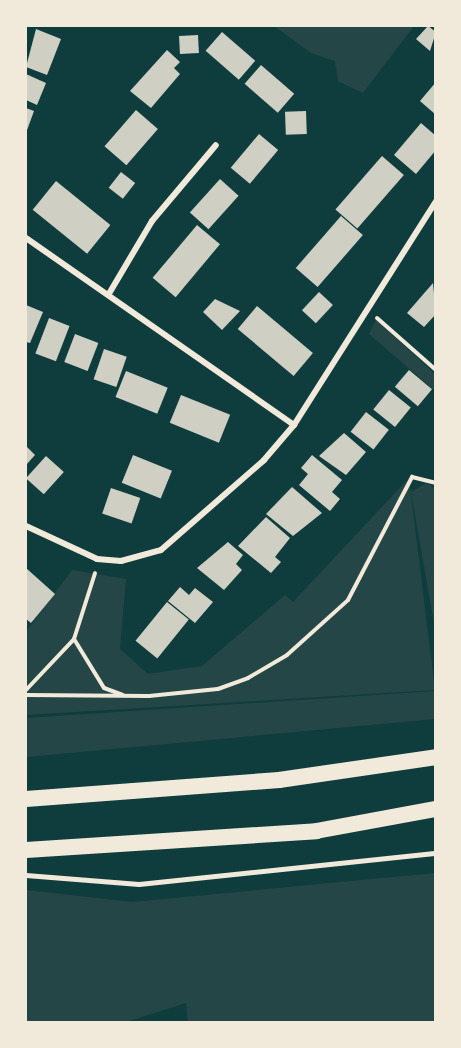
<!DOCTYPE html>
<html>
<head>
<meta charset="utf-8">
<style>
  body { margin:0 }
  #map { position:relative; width:461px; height:1048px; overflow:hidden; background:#0f3d3e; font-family:"Titillium Web",sans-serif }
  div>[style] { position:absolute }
  .green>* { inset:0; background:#244646 }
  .building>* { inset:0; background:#cfcfc3; transform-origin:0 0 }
  .path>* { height:4px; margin:-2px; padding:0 2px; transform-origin:2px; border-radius:2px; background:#f1e9da }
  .service>* { height:4.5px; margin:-2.25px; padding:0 2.25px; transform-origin:2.25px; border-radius:2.25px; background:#f1e9da }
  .minor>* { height:6px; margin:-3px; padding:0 3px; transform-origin:3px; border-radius:3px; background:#f1e9da }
  .trunk>* { height:16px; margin:-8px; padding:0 8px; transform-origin:8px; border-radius:8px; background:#f1e9da }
  span { translate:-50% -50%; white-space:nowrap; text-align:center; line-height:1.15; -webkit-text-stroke:6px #f1e9da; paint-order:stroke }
  .frame { position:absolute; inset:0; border:27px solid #f1e9da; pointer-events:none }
</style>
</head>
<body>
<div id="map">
  <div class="green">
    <i style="clip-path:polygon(274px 26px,414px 26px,363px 93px,338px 81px,335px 61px,311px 53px)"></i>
    <i style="clip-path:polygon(376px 320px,435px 374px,435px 391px,369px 334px)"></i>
    <i style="clip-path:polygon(409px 478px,435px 690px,26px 715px,26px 632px,72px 570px,126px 579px,120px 649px,148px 674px,202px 666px,285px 595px,293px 602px)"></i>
    <i style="clip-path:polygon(426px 483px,435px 488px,435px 629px,411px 492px)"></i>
    <i style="clip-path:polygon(435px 691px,435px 719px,26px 757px,26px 718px)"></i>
    <i style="clip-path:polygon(435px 873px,435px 1022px,188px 1022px,186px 1003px,126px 1022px,26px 1022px,26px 890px,132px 902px)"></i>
  </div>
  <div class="building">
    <i style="clip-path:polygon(428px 26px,436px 32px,430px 51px,416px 39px)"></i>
    <i style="clip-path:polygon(36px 29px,61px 39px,47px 75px,26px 67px)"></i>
    <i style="left:222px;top:32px;width:44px;height:25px;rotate:41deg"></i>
    <i style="left:198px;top:35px;width:18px;height:19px;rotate:87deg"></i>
    <i style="clip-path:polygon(167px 50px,180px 62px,174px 68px,180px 74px,151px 108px,130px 91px)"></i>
    <i style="left:261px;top:65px;width:44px;height:25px;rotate:41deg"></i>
    <i style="clip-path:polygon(26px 74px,46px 83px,37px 105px,26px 100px)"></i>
    <i style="clip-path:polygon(436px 82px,436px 115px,420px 101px)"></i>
    <i style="clip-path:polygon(26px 108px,34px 111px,26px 133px)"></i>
    <i style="left:136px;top:110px;width:29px;height:48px;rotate:41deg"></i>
    <i style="left:306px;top:111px;width:23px;height:21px;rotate:88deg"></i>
    <i style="clip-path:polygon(421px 123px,436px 136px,436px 150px,416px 174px,394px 155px)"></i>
    <i style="left:259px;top:134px;width:25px;height:44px;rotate:40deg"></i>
    <i style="left:382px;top:156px;width:29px;height:71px;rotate:41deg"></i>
    <i style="left:121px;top:172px;width:18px;height:20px;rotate:38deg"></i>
    <i style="left:220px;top:179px;width:25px;height:45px;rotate:42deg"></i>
    <i style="left:56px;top:181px;width:70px;height:37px;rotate:39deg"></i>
    <i style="left:341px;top:216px;width:29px;height:69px;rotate:41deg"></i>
    <i style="left:197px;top:225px;width:30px;height:69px;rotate:40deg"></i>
    <i style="clip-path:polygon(433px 283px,436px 314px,424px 327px,407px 313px)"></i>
    <i style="left:319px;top:292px;width:19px;height:25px;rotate:43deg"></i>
    <i style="clip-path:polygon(215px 299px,240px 311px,222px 330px,203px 312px)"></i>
    <i style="clip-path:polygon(26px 305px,43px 312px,30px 343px,26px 342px)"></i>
    <i style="left:257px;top:306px;width:73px;height:30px;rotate:40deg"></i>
    <i style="left:49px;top:318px;width:22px;height:38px;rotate:21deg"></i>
    <i style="left:75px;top:334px;width:25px;height:30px;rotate:21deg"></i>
    <i style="left:104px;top:349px;width:24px;height:32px;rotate:19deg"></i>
    <i style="left:409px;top:370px;width:30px;height:22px;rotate:40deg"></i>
    <i style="left:126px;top:371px;width:45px;height:28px;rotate:22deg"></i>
    <i style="left:389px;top:390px;width:28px;height:25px;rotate:39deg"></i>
    <i style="left:181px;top:395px;width:53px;height:30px;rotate:22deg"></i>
    <i style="left:366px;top:412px;width:29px;height:25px;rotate:38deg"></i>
    <i style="clip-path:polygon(344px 433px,366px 452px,346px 475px,319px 456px)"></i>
    <i style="clip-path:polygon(26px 446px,35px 455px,26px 465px)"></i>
    <i style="left:133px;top:455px;width:42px;height:30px;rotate:22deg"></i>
    <i style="clip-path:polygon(312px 455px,342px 480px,332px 492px,340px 499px,330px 511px,299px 485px,308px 474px,301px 468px)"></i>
    <i style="left:46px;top:456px;width:24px;height:30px;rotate:42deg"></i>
    <i style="clip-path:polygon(292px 487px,322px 513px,293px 536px,266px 514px)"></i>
    <i style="left:111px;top:488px;width:31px;height:27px;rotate:19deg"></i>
    <i style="clip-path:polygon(266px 517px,290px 538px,275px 557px,281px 562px,271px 573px,238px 546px)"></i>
    <i style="clip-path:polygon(228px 542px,243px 555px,236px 564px,242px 570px,224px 590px,197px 568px)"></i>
    <i style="clip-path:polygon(26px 568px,55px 594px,31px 623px,26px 619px)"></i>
    <i style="clip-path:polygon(180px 587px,189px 595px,195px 588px,213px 602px,195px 623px,168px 601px)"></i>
    <i style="left:167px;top:602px;width:28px;height:50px;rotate:39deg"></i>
  </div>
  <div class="path">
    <i style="left:377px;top:318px;width:79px;rotate:41.4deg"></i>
    <i style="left:74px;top:639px;width:57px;rotate:58.5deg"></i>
    <i style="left:104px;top:688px;width:20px;rotate:20deg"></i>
    <i style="left:26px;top:690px;width:70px;rotate:-46.7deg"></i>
    <i style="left:74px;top:639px;width:69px;rotate:-72.3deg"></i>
    <i style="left:26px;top:695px;width:123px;rotate:0.5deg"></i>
    <i style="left:149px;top:696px;width:69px;rotate:-5.8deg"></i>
    <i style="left:218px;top:689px;width:32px;rotate:-20deg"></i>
    <i style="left:248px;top:678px;width:45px;rotate:-30.5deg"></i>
    <i style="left:287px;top:655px;width:82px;rotate:-42deg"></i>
    <i style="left:348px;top:600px;width:139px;rotate:-62.5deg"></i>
    <i style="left:412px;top:477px;width:25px;rotate:14deg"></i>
  </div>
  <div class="service">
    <i style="left:26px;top:875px;width:113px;rotate:4.6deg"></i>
    <i style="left:139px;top:884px;width:299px;rotate:-6deg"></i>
  </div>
  <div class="minor">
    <i style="left:26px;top:238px;width:327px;rotate:34.9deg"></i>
    <i style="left:110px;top:292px;width:82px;rotate:-59.4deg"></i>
    <i style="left:152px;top:221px;width:99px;rotate:-49.9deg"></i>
    <i style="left:26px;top:526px;width:78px;rotate:24.9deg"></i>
    <i style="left:97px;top:559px;width:24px;rotate:5deg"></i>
    <i style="left:121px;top:561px;width:41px;rotate:-15.4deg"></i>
    <i style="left:161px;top:550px;width:137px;rotate:-41.1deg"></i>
    <i style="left:264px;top:460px;width:46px;rotate:-49.4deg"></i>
    <i style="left:294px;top:425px;width:265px;rotate:-57.6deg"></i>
  </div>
  <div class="trunk">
    <i style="left:26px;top:799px;width:254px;rotate:-4.3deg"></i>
    <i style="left:279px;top:780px;width:159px;rotate:-8.3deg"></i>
    <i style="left:26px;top:850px;width:291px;rotate:-3.7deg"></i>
    <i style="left:316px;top:831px;width:122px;rotate:-10.4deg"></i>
  </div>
  <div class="frame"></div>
</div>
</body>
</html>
